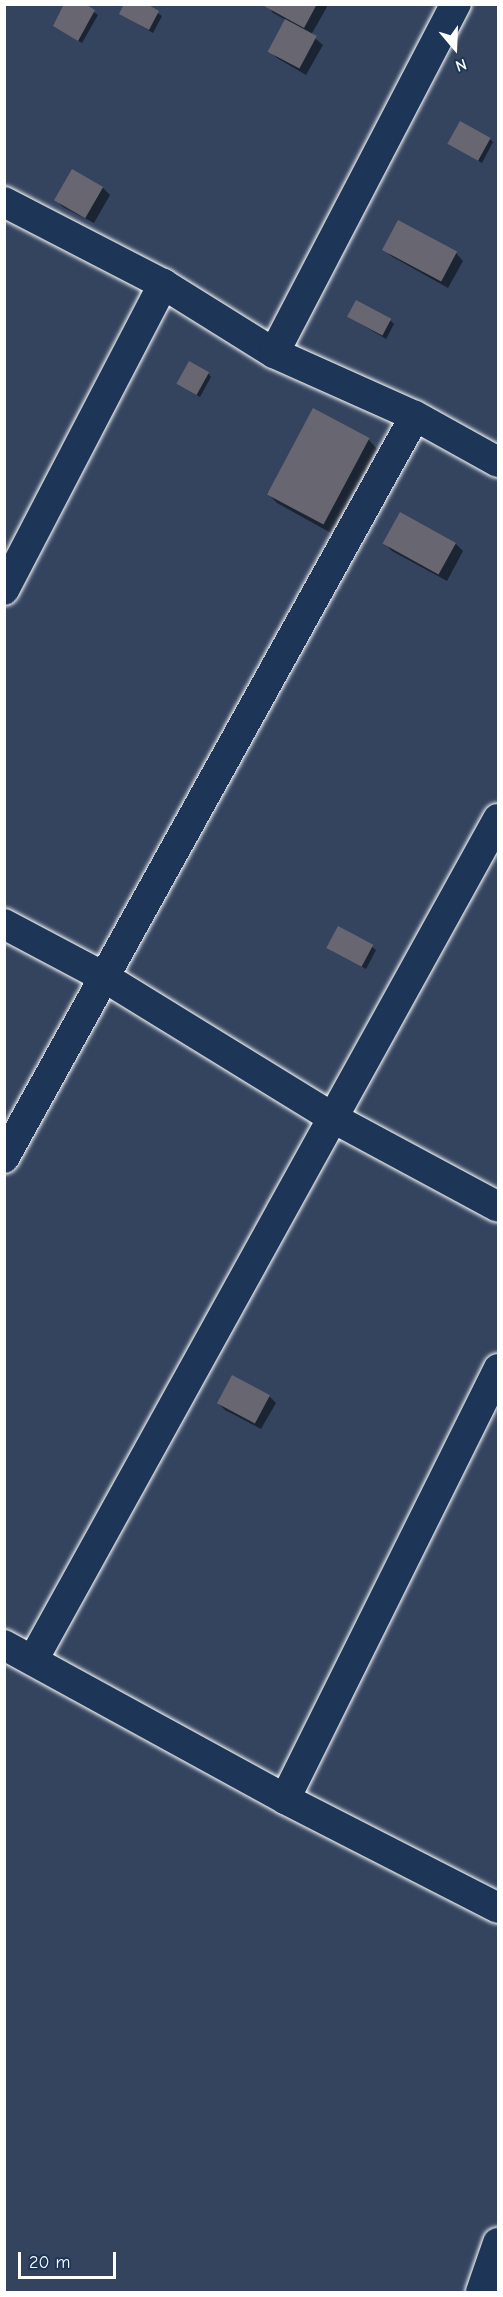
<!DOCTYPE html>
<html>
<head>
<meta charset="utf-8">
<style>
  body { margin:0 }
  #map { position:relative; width:503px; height:2297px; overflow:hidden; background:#34445f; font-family:"Comic Neue",sans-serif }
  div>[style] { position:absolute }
  .shadow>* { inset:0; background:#0007 }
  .building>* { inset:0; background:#686771; transform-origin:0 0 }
  .roads { filter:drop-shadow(0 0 2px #fff) drop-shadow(0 0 2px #fff) }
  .minor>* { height:30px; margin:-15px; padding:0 15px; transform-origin:15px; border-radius:15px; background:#1d3557 }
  span { translate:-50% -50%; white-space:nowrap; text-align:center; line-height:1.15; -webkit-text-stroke:6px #1d3557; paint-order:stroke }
  .frame { position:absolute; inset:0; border:6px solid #fff; pointer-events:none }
  .north { position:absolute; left:425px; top:18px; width:60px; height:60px; -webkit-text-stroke:4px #1d3557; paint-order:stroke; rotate:161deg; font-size:16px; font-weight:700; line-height:24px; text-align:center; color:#fff }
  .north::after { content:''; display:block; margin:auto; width:21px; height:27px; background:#fff; clip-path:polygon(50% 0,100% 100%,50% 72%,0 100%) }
  .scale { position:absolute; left:18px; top:2252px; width:98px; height:27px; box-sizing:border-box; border:3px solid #fff; border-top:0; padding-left:8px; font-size:18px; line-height:21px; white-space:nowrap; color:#fff; -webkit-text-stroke:4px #1d3557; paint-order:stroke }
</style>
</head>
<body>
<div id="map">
  <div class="shadow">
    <i style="clip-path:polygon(82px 4px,98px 15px,82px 43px,54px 26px)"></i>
    <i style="clip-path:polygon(144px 4px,162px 16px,153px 33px,121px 14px)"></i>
    <i style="clip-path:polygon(267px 4px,324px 4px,327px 7px,311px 35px,323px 45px,306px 75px,277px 58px,270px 51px,286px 20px,273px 13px)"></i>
    <i style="clip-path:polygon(490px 139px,493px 142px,482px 163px,450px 144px)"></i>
    <i style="clip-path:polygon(72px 171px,103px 188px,110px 195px,94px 223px,63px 207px,56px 200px)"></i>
    <i style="clip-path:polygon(384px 249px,456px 253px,463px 261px,448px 288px,391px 256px)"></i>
    <i style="clip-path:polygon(349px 317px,390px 320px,394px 324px,386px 339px)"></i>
    <i style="clip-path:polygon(208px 373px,211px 377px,200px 397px,178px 384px)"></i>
    <i style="clip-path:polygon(368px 439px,377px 449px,331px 533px,277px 503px,267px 493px)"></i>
    <i style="clip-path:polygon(400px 514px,456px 544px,463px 551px,447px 581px,392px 551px,384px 543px)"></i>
    <i style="clip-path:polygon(372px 947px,376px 950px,366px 969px,332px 951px)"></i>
    <i style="clip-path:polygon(269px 1396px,276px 1403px,261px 1429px,225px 1410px,218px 1403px)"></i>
  </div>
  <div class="building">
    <i style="clip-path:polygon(64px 4px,85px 4px,95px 10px,78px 41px,53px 26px)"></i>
    <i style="clip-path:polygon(124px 4px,147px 4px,159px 11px,149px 30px,119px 14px)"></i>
    <i style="clip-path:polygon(266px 4px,317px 4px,304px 28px,264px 6px)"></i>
    <i style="left:285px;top:19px;width:36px;height:37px;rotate:28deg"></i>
    <i style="left:460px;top:121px;width:35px;height:26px;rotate:29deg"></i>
    <i style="left:72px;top:169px;width:36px;height:36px;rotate:30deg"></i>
    <i style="left:398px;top:220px;width:67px;height:34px;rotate:28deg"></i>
    <i style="left:356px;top:300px;width:40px;height:19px;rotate:28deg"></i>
    <i style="left:189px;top:361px;width:23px;height:26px;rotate:29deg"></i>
    <i style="left:313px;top:408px;width:64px;height:98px;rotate:28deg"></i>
    <i style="left:400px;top:512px;width:64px;height:36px;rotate:29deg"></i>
    <i style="left:338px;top:926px;width:40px;height:25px;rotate:28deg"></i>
    <i style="left:232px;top:1375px;width:43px;height:32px;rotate:28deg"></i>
  </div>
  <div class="roads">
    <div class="minor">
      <i style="left:4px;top:202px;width:179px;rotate:27.3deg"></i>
      <i style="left:163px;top:284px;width:131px;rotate:31.9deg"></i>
      <i style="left:274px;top:353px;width:154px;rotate:24.1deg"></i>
      <i style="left:415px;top:416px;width:95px;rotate:29deg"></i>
      <i style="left:274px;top:353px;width:394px;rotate:-62.5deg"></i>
      <i style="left:4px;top:590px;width:345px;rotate:-62.5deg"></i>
      <i style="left:4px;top:924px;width:113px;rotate:27.9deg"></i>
      <i style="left:104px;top:977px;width:269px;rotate:31.6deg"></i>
      <i style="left:333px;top:1118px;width:187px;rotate:28.3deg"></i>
      <i style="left:4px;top:1158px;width:848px;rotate:-61.02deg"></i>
      <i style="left:4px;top:1645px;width:320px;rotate:28.7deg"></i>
      <i style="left:285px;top:1799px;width:239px;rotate:27.1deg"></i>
      <i style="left:33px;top:1660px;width:961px;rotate:-61.06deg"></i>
      <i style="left:285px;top:1799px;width:480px;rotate:-63.6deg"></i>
      <i style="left:481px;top:2292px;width:52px;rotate:-70.9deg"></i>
    </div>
  </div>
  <div class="frame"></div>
  <div class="north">N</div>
  <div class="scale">20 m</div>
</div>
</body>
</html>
